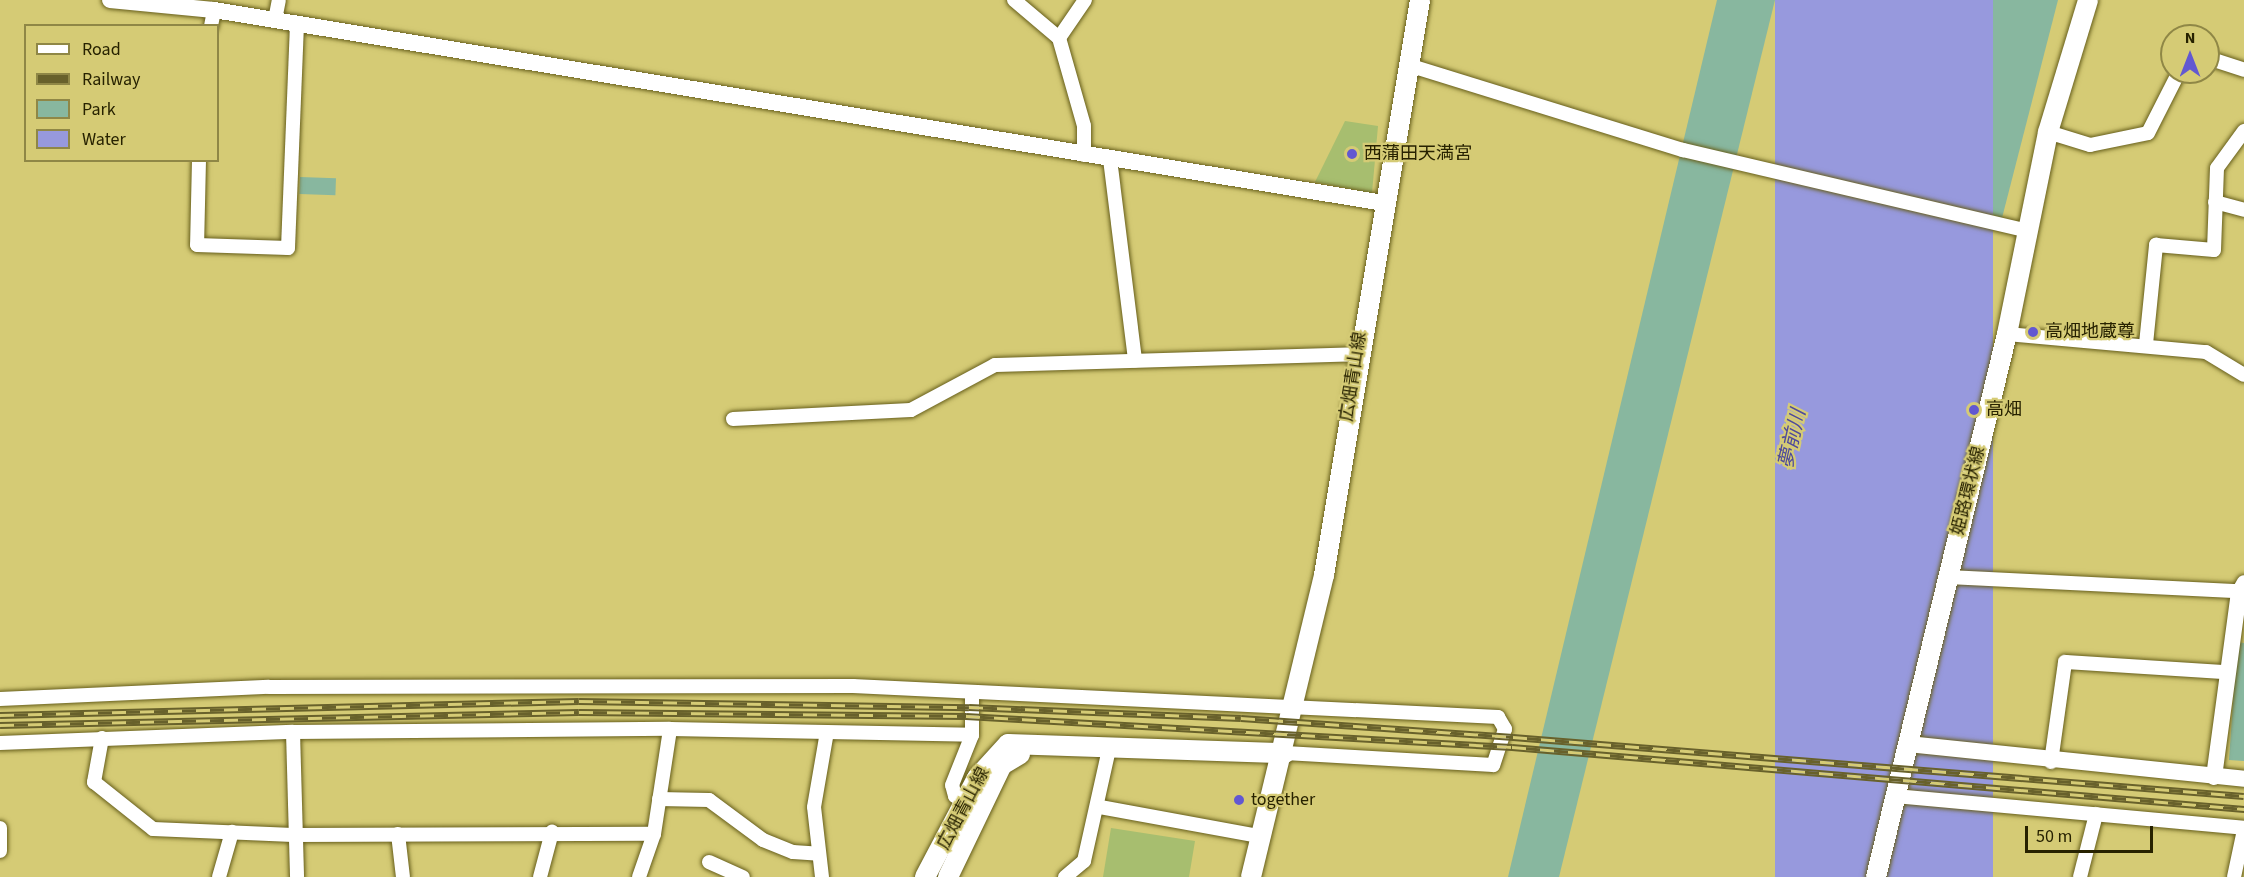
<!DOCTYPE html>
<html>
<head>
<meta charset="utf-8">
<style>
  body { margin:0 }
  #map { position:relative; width:2244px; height:877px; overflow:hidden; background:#d5cb75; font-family:"Source Sans 3","Noto Sans JP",sans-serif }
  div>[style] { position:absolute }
  .green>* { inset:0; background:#88b79f; transform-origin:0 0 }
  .water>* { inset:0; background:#9799dd; transform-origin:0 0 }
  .building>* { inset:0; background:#a7be6f }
  .roads { filter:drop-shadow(0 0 2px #675f1c) drop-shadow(0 0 2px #675f1c) }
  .minor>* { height:14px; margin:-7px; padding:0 7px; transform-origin:7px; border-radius:7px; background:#fff }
  .tertiary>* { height:16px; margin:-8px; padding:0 8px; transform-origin:8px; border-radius:8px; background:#fff }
  .secondary>* { height:20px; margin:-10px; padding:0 10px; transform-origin:10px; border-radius:10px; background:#fff }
  .rail>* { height:7px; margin-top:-3.5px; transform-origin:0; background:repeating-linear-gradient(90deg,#d5cb75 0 14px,#68612b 0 28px); box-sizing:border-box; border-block:2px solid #68612b }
  .dots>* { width:16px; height:16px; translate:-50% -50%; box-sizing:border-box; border:3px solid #d5cb75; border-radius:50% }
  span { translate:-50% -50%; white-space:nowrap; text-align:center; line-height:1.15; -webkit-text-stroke:4.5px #d5cb75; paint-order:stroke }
  .poi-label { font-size:18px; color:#272200 }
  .left { translate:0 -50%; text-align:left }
  .street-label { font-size:18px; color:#272200 }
  .water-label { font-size:20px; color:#4e4a9c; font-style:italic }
  .legend { position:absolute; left:24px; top:24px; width:195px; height:138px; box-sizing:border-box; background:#d5cb75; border:2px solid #8f8746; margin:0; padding:8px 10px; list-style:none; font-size:18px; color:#272200 }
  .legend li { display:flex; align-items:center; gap:12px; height:30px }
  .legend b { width:30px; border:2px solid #8f8746 }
  .north { position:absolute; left:2160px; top:24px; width:60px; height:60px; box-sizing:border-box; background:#d5cb75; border:2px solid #8f8746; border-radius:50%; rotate:0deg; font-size:16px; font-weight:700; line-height:24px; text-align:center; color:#272200 }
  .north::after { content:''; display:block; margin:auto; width:21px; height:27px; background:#6258d1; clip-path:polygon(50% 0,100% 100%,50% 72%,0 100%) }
  .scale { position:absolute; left:2025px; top:826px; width:128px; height:27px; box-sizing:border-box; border:3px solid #272200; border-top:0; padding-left:8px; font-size:18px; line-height:21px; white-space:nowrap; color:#272200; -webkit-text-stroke:4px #d5cb75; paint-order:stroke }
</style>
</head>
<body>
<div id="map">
  <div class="green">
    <i style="clip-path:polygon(1717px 0,1775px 0,1559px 877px,1508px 877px)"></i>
    <i style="clip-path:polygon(1993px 0,2058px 0,2002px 218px,1946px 200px)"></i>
    <i style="left:300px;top:177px;width:36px;height:17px;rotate:2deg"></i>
    <i style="clip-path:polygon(2237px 642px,2244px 643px,2244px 761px,2229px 760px)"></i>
  </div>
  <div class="water">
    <i style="left:1775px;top:0;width:218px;height:903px"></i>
  </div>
  <div class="building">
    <i style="clip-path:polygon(1345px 121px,1378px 126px,1372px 193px,1315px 182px)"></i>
    <i style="clip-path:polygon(1111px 828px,1195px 841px,1189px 877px,1103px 877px)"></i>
  </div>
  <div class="roads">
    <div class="minor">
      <i style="left:1014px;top:0;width:59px;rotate:40.2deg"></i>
      <i style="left:1059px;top:38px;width:91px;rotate:74.1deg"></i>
      <i style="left:1084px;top:126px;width:29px;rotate:90deg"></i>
      <i style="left:275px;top:20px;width:20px;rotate:-79deg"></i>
      <i style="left:211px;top:26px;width:16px;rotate:-79deg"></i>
      <i style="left:1059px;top:38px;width:46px;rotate:-55.6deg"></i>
      <i style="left:2208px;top:58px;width:38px;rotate:18deg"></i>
      <i style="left:1408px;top:65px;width:288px;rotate:17.2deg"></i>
      <i style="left:1683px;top:150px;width:351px;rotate:13.2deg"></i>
      <i style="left:2048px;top:132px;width:44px;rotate:17.2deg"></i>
      <i style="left:2090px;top:145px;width:59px;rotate:-11.7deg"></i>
      <i style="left:2148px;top:133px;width:68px;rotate:-63.1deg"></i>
      <i style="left:1110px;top:159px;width:203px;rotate:82.9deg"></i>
      <i style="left:199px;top:160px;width:85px;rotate:91.3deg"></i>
      <i style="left:197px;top:245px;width:91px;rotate:1.9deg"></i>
      <i style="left:288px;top:248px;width:222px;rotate:-87.7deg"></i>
      <i style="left:2215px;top:202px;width:30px;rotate:15deg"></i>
      <i style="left:2007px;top:334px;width:200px;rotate:5.2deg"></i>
      <i style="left:2206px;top:352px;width:44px;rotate:31.2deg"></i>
      <i style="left:2146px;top:344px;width:100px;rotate:-84.2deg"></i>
      <i style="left:2156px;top:245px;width:58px;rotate:4.9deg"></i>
      <i style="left:2214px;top:250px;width:82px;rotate:-87.9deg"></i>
      <i style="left:2217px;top:168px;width:46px;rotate:-53.9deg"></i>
      <i style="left:733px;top:419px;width:178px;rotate:-2.9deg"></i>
      <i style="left:911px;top:410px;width:95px;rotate:-28.2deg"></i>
      <i style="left:995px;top:365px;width:362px;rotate:-1.7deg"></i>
      <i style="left:1948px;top:577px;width:291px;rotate:2.8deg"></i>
      <i style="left:2239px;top:591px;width:10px;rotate:-61deg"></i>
      <i style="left:0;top:699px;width:269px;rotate:-2.6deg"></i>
      <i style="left:269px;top:687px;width:584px;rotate:-0.1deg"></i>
      <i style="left:853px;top:686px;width:646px;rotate:2.75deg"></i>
      <i style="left:1498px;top:717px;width:14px;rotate:60deg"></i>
      <i style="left:1505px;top:729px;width:38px;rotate:108deg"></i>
      <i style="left:1493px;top:765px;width:208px;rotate:-176.7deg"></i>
      <i style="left:293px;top:732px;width:145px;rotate:88.4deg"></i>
      <i style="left:102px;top:738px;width:45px;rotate:100.3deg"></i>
      <i style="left:94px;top:782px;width:75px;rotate:38.5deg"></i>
      <i style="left:153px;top:829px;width:140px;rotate:2.5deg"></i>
      <i style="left:293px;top:835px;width:361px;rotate:-0.2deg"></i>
      <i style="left:0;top:743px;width:293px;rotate:-2.2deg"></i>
      <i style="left:293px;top:732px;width:377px;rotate:-0.5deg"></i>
      <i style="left:670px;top:729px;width:302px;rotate:1.1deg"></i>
      <i style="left:2051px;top:762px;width:101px;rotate:-82deg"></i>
      <i style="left:2065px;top:662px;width:159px;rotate:3.6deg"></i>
      <i style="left:1895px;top:796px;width:350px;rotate:5.2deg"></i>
      <i style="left:659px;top:799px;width:50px;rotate:1.1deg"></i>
      <i style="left:709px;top:800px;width:67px;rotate:36.5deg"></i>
      <i style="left:763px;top:840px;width:32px;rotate:22deg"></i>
      <i style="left:793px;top:852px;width:26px;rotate:4deg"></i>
      <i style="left:966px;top:801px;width:12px;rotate:-156deg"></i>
      <i style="left:955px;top:796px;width:11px;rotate:-105deg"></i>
      <i style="left:952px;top:785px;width:54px;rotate:-68.2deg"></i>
      <i style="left:972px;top:735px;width:43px;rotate:-90deg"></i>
      <i style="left:1100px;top:807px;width:166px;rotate:10.4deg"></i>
      <i style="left:0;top:828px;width:23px;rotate:90deg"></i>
      <i style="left:398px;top:834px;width:43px;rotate:83.4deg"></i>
      <i style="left:709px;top:862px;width:37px;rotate:24deg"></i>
      <i style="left:219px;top:877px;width:47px;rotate:-73.9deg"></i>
      <i style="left:540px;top:877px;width:47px;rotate:-75.1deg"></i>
      <i style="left:639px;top:877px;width:46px;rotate:-70.8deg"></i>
      <i style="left:654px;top:834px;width:106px;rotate:-81.3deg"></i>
      <i style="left:822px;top:877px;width:70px;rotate:-96.5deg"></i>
      <i style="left:814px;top:807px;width:76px;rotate:-80.2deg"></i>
      <i style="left:1065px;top:877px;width:25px;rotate:-40deg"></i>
      <i style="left:1084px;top:861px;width:115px;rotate:-77.4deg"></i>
      <i style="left:2080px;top:877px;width:65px;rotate:-75.7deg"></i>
      <i style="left:2234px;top:877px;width:48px;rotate:-78deg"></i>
    </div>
    <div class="tertiary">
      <i style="left:110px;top:0;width:104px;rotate:5.5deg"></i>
      <i style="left:214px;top:10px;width:1185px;rotate:9.37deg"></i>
      <i style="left:1908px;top:744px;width:338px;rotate:5.9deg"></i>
      <i style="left:2214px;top:777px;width:188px;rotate:-82.3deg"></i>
    </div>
    <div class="secondary">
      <i style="left:925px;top:877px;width:112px;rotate:-62.3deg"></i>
      <i style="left:977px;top:778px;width:46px;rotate:-47.6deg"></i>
      <i style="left:1008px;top:744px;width:277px;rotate:1.9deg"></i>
      <i style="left:948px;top:877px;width:124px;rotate:-64.3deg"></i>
      <i style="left:1002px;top:765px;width:21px;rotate:-31deg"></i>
      <i style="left:1251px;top:877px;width:311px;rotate:-76.4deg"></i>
      <i style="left:1324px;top:575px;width:583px;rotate:-80.52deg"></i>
      <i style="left:1876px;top:877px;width:559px;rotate:-76.44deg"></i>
      <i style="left:2007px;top:334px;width:206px;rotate:-78.5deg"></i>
      <i style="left:2048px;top:132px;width:138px;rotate:-73.1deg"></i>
    </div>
  </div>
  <div class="rail">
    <i style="left:0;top:715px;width:579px;rotate:-1.39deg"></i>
    <i style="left:579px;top:701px;width:390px;rotate:0.9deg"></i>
    <i style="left:969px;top:707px;width:272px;rotate:2.3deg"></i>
    <i style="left:1241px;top:718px;width:273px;rotate:4deg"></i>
    <i style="left:1513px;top:737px;width:733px;rotate:4.61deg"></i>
    <i style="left:0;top:725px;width:579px;rotate:-1.29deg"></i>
    <i style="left:579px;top:712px;width:387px;rotate:0.6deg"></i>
    <i style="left:966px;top:716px;width:547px;rotate:3.25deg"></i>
    <i style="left:1512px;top:747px;width:735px;rotate:4.84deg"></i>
  </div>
  <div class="dots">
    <i style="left:1352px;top:154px;background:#6258d1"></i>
    <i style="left:2033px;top:332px;background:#6258d1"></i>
    <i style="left:1974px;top:410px;background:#6258d1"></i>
    <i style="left:1239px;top:800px;background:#6258d1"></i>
  </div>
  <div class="poi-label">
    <span class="left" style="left:1364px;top:154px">西蒲田天満宮</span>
    <span class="left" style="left:2045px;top:332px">高畑地蔵尊</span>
    <span class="left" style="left:1986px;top:410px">高畑</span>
    <span class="left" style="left:1251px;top:800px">together</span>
  </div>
  <div class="street-label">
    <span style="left:1354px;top:377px;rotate:-81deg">広畑青山線</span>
    <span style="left:1969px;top:491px;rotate:-76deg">姫路環状線</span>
    <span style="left:964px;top:809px;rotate:-62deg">広畑青山線</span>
  </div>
  <div class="water-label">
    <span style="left:1793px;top:439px;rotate:-77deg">夢前川</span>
  </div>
  <ul class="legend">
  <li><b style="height:8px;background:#fff"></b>Road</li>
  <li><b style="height:8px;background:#68612b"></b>Railway</li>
  <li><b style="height:16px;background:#88b79f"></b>Park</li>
  <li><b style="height:16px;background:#9799dd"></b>Water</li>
  </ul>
  <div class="north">N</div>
  <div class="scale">50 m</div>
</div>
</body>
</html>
